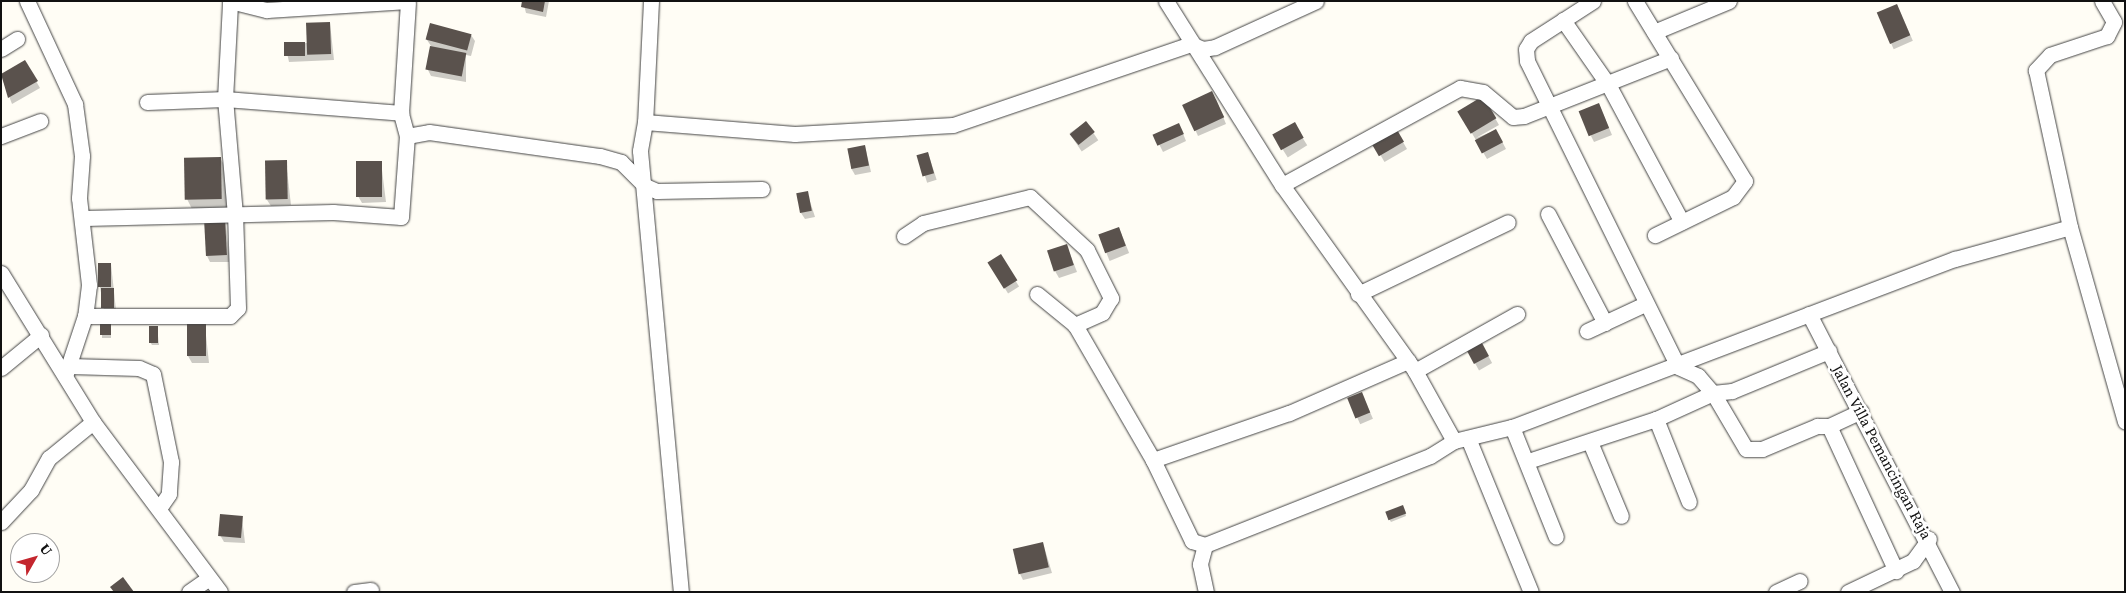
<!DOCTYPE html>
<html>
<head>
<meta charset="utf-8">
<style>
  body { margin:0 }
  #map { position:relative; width:2126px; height:593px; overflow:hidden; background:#fffdf5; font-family:"Source Serif 4",serif }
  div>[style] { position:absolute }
  .shadow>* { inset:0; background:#0003; transform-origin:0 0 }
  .building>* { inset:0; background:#5a524d; transform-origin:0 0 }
  .roads { filter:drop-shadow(0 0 1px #444) drop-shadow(0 0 1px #444) }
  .minor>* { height:15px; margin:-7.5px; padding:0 7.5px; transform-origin:7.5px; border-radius:7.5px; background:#fff }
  span { translate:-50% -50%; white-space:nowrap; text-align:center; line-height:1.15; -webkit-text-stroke:5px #fff; paint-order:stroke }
  .street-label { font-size:15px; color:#111 }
  .frame { position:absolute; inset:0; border:2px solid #111; pointer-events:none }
  .north { position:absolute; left:10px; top:533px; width:50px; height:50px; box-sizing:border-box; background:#fff; border:1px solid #a0a0a0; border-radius:50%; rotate:52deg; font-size:14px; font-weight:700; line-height:20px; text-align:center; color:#111 }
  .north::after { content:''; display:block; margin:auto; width:18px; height:22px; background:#c4262e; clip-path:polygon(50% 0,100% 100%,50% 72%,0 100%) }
</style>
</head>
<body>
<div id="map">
  <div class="shadow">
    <i style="clip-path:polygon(523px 1px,549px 1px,546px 17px,526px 13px)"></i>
    <i style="left:1897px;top:5px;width:39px;height:21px;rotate:66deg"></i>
    <i style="clip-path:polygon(330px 23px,334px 60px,289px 62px,285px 44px,308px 43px)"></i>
    <i style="clip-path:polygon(471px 35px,475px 41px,471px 56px,466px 55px,466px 82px,431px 76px,428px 70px,431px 46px,427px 40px)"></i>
    <i style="clip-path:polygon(25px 62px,40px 88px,12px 104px,1px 75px)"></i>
    <i style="clip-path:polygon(1483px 97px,1499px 125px,1476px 138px,1496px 130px,1506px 149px,1487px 159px,1459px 111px)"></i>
    <i style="clip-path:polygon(1216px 99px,1226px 124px,1198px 136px,1184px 105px)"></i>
    <i style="clip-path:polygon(1599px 104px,1612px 135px,1594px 142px,1591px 136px)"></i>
    <i style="left:1086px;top:122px;width:22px;height:20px;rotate:56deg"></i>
    <i style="left:1294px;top:124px;width:25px;height:23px;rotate:58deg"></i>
    <i style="left:1396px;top:130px;width:22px;height:26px;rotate:60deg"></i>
    <i style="clip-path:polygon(1182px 131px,1186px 141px,1163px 152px,1155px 136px)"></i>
    <i style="clip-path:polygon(865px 146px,871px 172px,855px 175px,851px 168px)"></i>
    <i style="left:928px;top:153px;width:28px;height:10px;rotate:72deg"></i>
    <i style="clip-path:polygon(220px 158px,226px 168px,227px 209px,192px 209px,187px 199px)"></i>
    <i style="clip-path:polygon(286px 161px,291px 205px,271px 206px,267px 200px)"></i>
    <i style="clip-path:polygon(381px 162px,386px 202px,362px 203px,358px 196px)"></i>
    <i style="clip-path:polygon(807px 192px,815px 217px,805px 219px,801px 213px)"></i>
    <i style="clip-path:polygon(225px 219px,230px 262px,210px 262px,207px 256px)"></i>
    <i style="left:1119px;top:228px;width:27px;height:21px;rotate:68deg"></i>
    <i style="clip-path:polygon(1067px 246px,1077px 272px,1059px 278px,1055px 271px)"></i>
    <i style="left:1000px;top:256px;width:36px;height:13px;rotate:58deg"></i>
    <i style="clip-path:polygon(111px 264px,116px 310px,104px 310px,100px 287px)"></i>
    <i style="left:102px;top:322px;width:9px;height:16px"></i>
    <i style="clip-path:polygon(188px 326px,205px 326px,209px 363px,192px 363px,188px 356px)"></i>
    <i style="clip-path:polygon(157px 327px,159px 345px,152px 345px,150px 342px)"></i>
    <i style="left:1481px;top:343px;width:23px;height:15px;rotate:61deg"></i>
    <i style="left:1362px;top:394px;width:27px;height:14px;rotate:66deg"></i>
    <i style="clip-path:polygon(1404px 509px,1406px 516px,1391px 522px,1389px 519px)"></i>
    <i style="clip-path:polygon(242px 517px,245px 543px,224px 542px,220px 535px)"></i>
    <i style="clip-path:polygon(1043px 543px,1052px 573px,1023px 580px,1020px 574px)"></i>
  </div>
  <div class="building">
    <i style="clip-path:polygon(522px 1px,545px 1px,543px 12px,521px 7px)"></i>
    <i style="left:1897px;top:4px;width:34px;height:22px;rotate:67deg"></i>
    <i style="left:330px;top:22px;width:32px;height:24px;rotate:88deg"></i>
    <i style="left:430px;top:23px;width:43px;height:17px;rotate:15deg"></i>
    <i style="left:284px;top:42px;width:21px;height:14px"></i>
    <i style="left:430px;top:46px;width:37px;height:24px;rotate:11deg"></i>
    <i style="clip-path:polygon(25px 60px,38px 81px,8px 98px,1px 74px)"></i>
    <i style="left:1212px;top:91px;width:29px;height:33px;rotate:65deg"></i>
    <i style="left:1483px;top:96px;width:26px;height:30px;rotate:59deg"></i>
    <i style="left:1599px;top:103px;width:27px;height:22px;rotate:68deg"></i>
    <i style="left:1086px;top:121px;width:14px;height:21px;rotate:51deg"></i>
    <i style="left:1295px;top:122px;width:18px;height:26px;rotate:61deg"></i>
    <i style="left:1179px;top:123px;width:12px;height:29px;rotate:66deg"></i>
    <i style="left:1396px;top:128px;width:16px;height:29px;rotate:60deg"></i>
    <i style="left:1496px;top:129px;width:15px;height:24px;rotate:62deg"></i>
    <i style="left:865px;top:145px;width:21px;height:18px;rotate:79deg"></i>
    <i style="left:928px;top:152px;width:22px;height:12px;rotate:74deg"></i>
    <i style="left:221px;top:157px;width:42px;height:37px;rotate:89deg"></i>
    <i style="left:287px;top:160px;width:39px;height:22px;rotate:89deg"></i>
    <i style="left:356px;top:161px;width:26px;height:36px"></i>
    <i style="left:808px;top:191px;width:20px;height:12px;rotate:79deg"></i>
    <i style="left:225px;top:218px;width:37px;height:21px;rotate:87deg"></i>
    <i style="left:1119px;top:227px;width:20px;height:22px;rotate:70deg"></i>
    <i style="left:1067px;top:244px;width:22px;height:21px;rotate:72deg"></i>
    <i style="left:1001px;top:254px;width:31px;height:16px;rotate:58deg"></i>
    <i style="left:98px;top:263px;width:13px;height:24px"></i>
    <i style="left:101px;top:288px;width:13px;height:20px"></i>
    <i style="left:100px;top:321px;width:11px;height:14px"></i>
    <i style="left:206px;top:324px;width:32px;height:19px;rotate:90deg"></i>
    <i style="left:149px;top:326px;width:9px;height:17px"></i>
    <i style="left:1481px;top:341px;width:17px;height:17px;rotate:62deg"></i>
    <i style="left:1362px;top:392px;width:22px;height:16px;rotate:68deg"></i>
    <i style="left:1403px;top:505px;width:9px;height:19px;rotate:69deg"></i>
    <i style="left:220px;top:514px;width:23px;height:22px;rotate:5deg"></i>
    <i style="left:1043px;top:542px;width:26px;height:31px;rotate:77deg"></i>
    <i style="clip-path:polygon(123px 577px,134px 592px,114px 592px,110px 587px)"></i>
  </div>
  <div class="roads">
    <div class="minor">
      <i style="left:27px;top:1px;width:114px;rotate:65deg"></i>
      <i style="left:75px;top:104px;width:52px;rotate:82.3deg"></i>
      <i style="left:82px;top:156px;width:42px;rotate:94.1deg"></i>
      <i style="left:79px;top:198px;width:88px;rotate:83.4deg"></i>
      <i style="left:89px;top:285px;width:31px;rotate:97deg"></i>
      <i style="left:85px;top:316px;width:63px;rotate:108.4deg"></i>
      <i style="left:230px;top:1px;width:38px;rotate:14deg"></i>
      <i style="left:267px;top:10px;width:141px;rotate:-3.7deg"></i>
      <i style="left:651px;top:1px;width:121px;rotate:92.8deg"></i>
      <i style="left:645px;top:122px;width:29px;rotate:100deg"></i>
      <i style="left:640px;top:151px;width:443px;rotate:84.7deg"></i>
      <i style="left:1166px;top:1px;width:218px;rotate:57.8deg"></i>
      <i style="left:1282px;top:185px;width:229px;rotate:54.4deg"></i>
      <i style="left:1415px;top:371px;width:80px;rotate:60.9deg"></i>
      <i style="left:1454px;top:441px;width:28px;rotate:148deg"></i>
      <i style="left:1430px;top:456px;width:242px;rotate:158.4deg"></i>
      <i style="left:1205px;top:545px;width:20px;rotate:105deg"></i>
      <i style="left:1200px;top:564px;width:29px;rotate:78deg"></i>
      <i style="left:1593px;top:1px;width:74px;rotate:147.2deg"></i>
      <i style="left:1531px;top:41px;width:9px;rotate:122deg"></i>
      <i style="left:1526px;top:49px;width:12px;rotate:85deg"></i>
      <i style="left:1527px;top:61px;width:341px;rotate:63.7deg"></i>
      <i style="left:1678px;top:367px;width:22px;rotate:24deg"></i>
      <i style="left:1698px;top:376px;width:23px;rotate:49deg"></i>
      <i style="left:1713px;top:393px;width:65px;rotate:59.5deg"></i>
      <i style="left:1746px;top:449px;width:16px"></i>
      <i style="left:1762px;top:449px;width:60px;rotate:-22.7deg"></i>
      <i style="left:1817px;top:426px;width:12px"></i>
      <i style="left:1829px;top:426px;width:160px;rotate:65.2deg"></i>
      <i style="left:1635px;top:1px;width:211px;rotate:58.6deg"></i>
      <i style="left:1745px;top:181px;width:20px;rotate:127deg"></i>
      <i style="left:1733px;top:197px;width:87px;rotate:154deg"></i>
      <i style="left:2102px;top:1px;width:24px;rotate:60deg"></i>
      <i style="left:2114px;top:22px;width:16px;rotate:117deg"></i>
      <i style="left:2107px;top:36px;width:60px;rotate:161.6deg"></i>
      <i style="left:2050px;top:55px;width:21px;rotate:133deg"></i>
      <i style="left:2036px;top:70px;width:161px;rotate:77.8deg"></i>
      <i style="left:2070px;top:227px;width:202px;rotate:74.2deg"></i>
      <i style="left:1563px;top:20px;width:80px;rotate:55.1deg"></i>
      <i style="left:1609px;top:86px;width:154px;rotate:61.8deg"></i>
      <i style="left:1654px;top:32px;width:81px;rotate:-22.5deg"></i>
      <i style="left:1px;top:49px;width:19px;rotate:-32deg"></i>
      <i style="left:147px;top:102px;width:78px;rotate:-2.2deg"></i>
      <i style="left:225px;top:99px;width:177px;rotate:4.5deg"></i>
      <i style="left:645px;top:122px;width:150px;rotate:4.6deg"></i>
      <i style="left:795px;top:134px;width:158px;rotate:-3.3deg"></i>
      <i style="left:953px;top:125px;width:251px;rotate:-18.8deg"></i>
      <i style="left:1191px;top:44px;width:13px;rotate:23deg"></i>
      <i style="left:1203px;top:49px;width:12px;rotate:-9deg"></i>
      <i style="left:1215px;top:47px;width:111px;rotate:-24.5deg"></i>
      <i style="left:1px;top:136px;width:42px;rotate:-21deg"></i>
      <i style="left:407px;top:136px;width:22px;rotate:-10deg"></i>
      <i style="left:429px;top:132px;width:173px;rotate:8deg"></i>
      <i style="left:600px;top:156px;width:22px;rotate:16deg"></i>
      <i style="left:621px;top:162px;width:34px;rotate:45deg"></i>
      <i style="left:645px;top:186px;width:13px;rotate:23deg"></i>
      <i style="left:657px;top:191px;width:105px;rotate:-1.1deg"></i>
      <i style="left:1282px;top:185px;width:203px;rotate:-28.6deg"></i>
      <i style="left:1460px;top:88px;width:23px;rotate:10deg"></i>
      <i style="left:1483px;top:92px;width:39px;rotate:40deg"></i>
      <i style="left:1513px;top:117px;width:11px;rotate:-5deg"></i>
      <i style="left:1524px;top:116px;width:158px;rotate:-21.5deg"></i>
      <i style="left:1548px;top:214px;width:123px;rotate:62.4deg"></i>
      <i style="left:85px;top:218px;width:248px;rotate:-1.4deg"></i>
      <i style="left:333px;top:212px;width:68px;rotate:4.2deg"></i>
      <i style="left:401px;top:217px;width:81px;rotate:-85.8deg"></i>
      <i style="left:407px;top:136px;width:24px;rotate:-105deg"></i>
      <i style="left:401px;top:113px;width:110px;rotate:-86.4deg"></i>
      <i style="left:904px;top:236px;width:23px;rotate:-34deg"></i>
      <i style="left:923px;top:223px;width:110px;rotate:-13.7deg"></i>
      <i style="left:1030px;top:197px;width:78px;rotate:42.9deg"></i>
      <i style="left:1087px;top:250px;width:54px;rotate:63.4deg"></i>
      <i style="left:1111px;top:298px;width:17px;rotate:121deg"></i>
      <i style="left:1102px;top:313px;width:30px;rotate:156deg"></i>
      <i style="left:1075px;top:325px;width:49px;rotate:-140.8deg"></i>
      <i style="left:1px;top:273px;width:175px;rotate:58.3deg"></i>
      <i style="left:93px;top:422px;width:212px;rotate:53.2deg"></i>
      <i style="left:1358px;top:294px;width:166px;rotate:-25.6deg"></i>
      <i style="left:1809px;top:314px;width:313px;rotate:62.8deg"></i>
      <i style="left:85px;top:316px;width:145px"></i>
      <i style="left:230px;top:316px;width:11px;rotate:-45deg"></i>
      <i style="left:238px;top:308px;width:93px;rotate:-91.8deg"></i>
      <i style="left:235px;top:215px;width:116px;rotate:-94.9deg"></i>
      <i style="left:225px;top:99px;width:96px;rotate:-87deg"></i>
      <i style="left:1075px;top:325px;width:156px;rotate:60deg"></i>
      <i style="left:1153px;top:460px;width:90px;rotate:64.3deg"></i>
      <i style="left:1192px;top:541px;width:14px;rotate:17deg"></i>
      <i style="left:1587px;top:331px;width:64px;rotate:-25deg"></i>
      <i style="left:70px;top:366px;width:69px;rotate:1.7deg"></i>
      <i style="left:139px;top:368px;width:15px;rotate:23deg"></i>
      <i style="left:153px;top:374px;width:90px;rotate:78.4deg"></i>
      <i style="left:171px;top:462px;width:32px;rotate:94deg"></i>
      <i style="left:169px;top:494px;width:16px;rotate:125deg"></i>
      <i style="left:1px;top:368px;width:52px;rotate:-39.5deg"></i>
      <i style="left:1415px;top:371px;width:117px;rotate:-29.2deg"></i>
      <i style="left:1656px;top:419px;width:89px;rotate:68.3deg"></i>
      <i style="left:1829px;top:426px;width:35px;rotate:-25deg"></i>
      <i style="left:1512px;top:427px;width:118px;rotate:68.2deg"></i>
      <i style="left:1468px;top:438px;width:166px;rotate:67.8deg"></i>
      <i style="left:1454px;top:441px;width:60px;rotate:-13.6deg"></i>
      <i style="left:1512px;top:427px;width:474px;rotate:-20.8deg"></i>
      <i style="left:1955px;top:259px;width:119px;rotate:-15.5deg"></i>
      <i style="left:1590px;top:442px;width:80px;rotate:67.3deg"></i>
      <i style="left:1153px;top:460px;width:144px;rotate:-19.1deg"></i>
      <i style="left:1289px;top:413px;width:130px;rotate:-23.6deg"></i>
      <i style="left:1528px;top:461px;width:135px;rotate:-18.2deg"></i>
      <i style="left:1656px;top:419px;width:63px;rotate:-24.5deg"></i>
      <i style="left:1713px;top:393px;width:19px;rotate:-6deg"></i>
      <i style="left:1732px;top:391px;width:105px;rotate:-22.4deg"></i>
      <i style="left:1px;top:522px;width:44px;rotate:-46.8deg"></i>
      <i style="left:31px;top:490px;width:37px;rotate:-61deg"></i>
      <i style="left:49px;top:458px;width:57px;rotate:-39.3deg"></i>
      <i style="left:189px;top:592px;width:24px;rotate:-35deg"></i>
      <i style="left:354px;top:592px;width:17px;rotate:-7deg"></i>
      <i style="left:1776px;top:592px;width:26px;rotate:-25deg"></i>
      <i style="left:1848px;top:592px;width:72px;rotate:-25.5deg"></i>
      <i style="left:1913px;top:561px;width:27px;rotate:-54deg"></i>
    </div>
  </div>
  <div class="street-label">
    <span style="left:1882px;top:452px;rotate:62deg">Jalan Villa Pemancingan Raja</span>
  </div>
  <div class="frame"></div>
  <div class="north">U</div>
</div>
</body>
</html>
